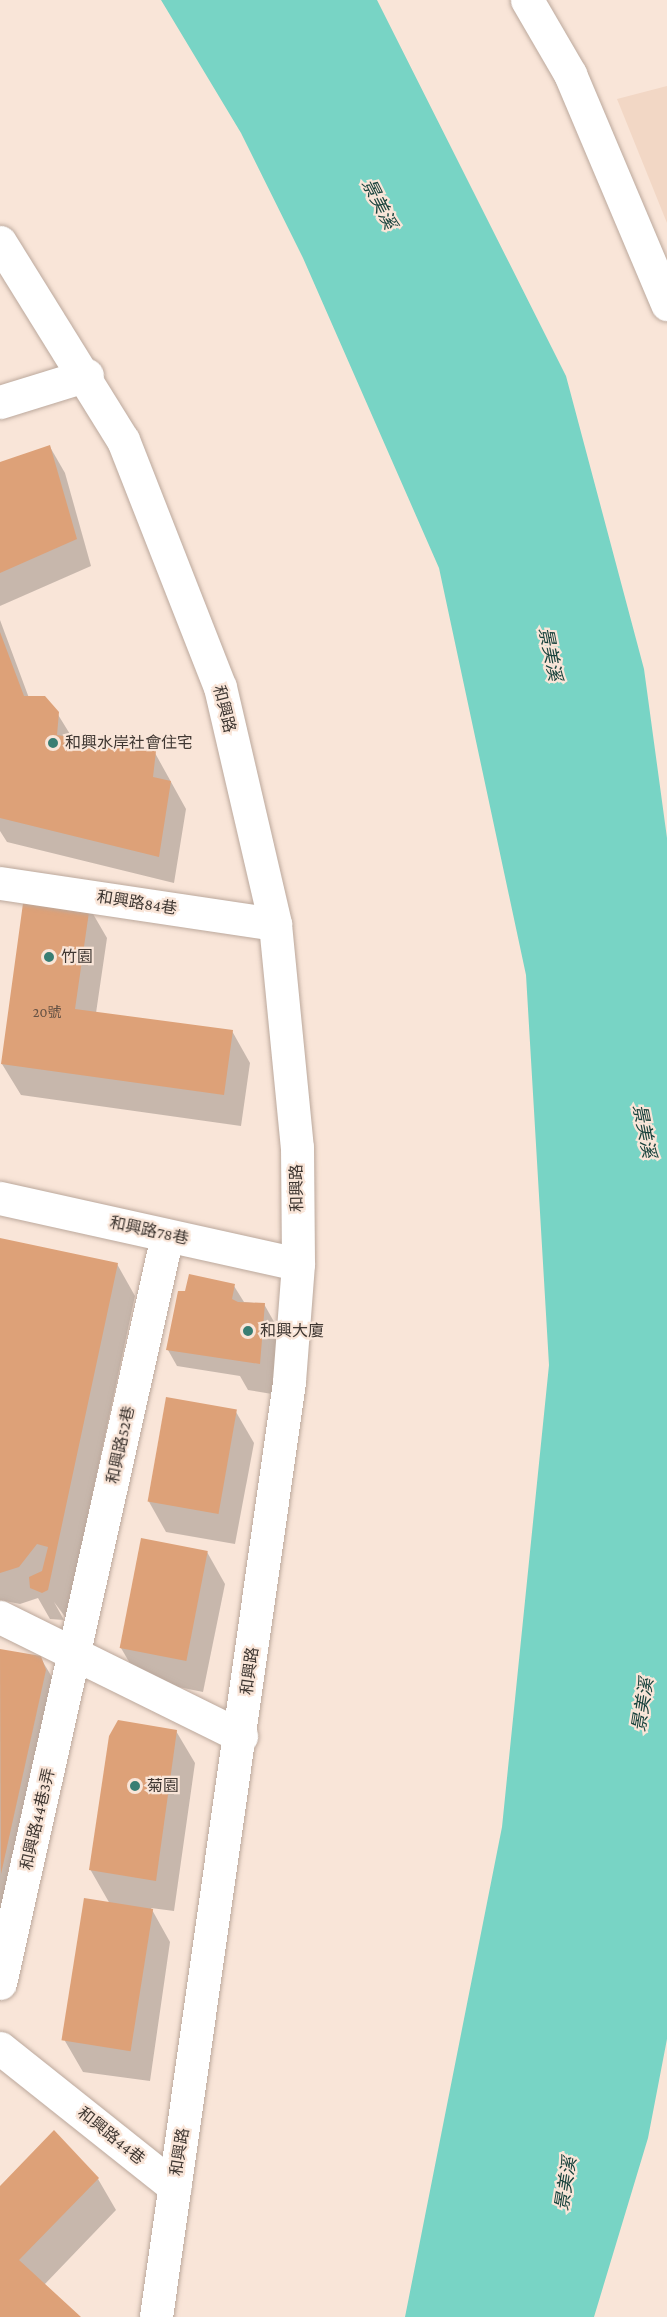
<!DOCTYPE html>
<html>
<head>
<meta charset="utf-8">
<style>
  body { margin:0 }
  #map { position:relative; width:667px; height:2317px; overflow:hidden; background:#f9e5d8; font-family:"Crimson Pro","Noto Sans TC",serif }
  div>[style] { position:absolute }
  .built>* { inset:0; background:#f2d7c5 }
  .water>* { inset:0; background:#78d4c5 }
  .shadow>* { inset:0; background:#0003 }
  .building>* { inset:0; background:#dda178; transform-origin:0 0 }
  .roads { filter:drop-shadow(0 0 2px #bba89c) drop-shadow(0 0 2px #bba89c) }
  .minor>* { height:33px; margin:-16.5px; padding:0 16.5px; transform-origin:16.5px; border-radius:16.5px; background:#fff }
  .dots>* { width:16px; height:16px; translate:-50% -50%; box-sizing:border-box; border:3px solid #f9e5d8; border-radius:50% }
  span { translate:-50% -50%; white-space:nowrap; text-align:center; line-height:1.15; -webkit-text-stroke:4.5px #f9e5d8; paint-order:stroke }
  .number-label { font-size:14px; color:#665244 }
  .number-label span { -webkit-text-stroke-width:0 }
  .street-label { font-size:16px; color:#3f3732 }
  .poi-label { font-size:16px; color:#3f3732 }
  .left { translate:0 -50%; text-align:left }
  .water-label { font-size:18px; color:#17413b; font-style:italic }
</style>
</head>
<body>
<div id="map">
  <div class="built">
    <i style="clip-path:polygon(667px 86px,667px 223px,617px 99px)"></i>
  </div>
  <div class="water">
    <i style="clip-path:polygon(161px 0,377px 0,566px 376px,644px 669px,667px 838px,667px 2039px,648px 2138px,594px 2317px,405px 2317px,502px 1827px,549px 1365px,526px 975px,439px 568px,303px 258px,241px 133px)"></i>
  </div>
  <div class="shadow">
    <i style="clip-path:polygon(50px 447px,65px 473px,91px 566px,0 606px,0 464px)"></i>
    <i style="clip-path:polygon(0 620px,29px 698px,57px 713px,73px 739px,155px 753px,186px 809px,174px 883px,7px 842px,0 831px)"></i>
    <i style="clip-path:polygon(89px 907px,107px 938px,96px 1013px,232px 1031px,250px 1063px,241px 1126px,21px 1095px,2px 1064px)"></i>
    <i style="clip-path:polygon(0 1239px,117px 1264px,135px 1296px,66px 1618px,54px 1602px,64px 1620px,50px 1619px,38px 1598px,20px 1604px,0 1600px)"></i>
    <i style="clip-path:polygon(234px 1286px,244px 1302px,264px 1304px,282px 1336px,278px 1395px,248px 1390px,240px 1376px,177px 1366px,168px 1350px)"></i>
    <i style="clip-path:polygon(236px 1412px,254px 1443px,235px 1544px,166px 1532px,148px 1500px)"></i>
    <i style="clip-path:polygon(207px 1552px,225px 1584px,203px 1692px,139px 1679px,121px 1648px)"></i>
    <i style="clip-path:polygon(0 1650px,40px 1657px,59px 1689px,0 1988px)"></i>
    <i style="clip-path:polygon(176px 1731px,195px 1763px,174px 1911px,151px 1908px,170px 1942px,150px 2081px,83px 2072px,65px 2041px,110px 1904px,90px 1869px)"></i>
    <i style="clip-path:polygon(98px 2179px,116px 2210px,44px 2285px,79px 2317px,0 2317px,0 2188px)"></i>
  </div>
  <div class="building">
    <i style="clip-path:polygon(50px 445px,77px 539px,0 573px,0 462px)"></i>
    <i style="clip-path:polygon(0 632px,24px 696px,45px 696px,59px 712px,57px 735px,156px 751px,153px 777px,171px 781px,159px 857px,0 818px)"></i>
    <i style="clip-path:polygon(24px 896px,90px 905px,75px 1009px,233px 1030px,224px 1095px,1px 1064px)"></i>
    <i style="clip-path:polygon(0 1238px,118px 1263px,48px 1590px,42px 1593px,30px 1588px,29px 1577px,42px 1571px,48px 1547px,37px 1544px,19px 1567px,0 1573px)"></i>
    <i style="clip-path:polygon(189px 1274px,235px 1284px,232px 1299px,238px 1302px,265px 1303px,260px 1364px,166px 1350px,178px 1291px,185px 1291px)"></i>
    <i style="left:166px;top:1397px;width:72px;height:106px;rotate:10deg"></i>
    <i style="left:141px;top:1538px;width:68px;height:112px;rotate:11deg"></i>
    <i style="clip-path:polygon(0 1649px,41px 1656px,46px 1670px,1px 1874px)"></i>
    <i style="clip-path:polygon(118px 1720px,177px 1730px,156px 1881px,89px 1870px,109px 1736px)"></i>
    <i style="left:84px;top:1898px;width:70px;height:144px;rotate:9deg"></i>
    <i style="clip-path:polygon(54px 2130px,99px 2178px,19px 2260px,81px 2317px,0 2317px,0 2186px)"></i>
  </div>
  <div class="roads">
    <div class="minor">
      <i style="left:527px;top:0;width:86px;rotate:59.8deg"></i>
      <i style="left:570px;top:74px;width:250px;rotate:67.1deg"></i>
      <i style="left:0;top:242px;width:233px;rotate:58.2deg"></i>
      <i style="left:123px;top:440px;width:265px;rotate:68.6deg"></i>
      <i style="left:220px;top:687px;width:243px;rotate:76.9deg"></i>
      <i style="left:275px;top:924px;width:224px;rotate:84.4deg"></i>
      <i style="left:297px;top:1147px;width:117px;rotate:89.5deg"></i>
      <i style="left:298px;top:1264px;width:118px;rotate:94.4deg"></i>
      <i style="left:289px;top:1382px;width:944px;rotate:98.1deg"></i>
      <i style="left:0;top:402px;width:91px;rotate:-17.2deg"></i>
      <i style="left:0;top:883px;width:278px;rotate:8.5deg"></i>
      <i style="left:0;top:1198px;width:305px;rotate:12.5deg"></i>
      <i style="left:0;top:1617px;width:269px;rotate:26.3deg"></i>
      <i style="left:0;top:1983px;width:766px;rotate:-77.41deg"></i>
      <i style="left:0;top:2048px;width:223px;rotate:38.5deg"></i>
    </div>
  </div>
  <div class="dots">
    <i style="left:53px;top:743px;background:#397e73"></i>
    <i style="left:49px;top:957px;background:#397e73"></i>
    <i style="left:248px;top:1331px;background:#397e73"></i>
    <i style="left:135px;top:1786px;background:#397e73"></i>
  </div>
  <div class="number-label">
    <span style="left:47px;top:1012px">20號</span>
  </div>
  <div class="street-label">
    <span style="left:224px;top:709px;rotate:76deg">和興路</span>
    <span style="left:137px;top:903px;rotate:9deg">和興路84巷</span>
    <span style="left:297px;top:1188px;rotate:-91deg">和興路</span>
    <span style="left:149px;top:1231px;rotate:12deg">和興路78巷</span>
    <span style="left:121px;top:1445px;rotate:-78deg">和興路52巷</span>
    <span style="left:250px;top:1671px;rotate:-82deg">和興路</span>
    <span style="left:38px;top:1819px;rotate:-77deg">和興路44巷3弄</span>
    <span style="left:111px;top:2136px;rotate:39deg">和興路44巷</span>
    <span style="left:180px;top:2152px;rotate:-81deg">和興路</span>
  </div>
  <div class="poi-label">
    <span class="left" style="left:65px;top:743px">和興水岸社會住宅</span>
    <span class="left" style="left:61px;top:957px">竹園</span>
    <span class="left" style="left:260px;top:1331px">和興大廈</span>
    <span class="left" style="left:147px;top:1786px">菊園</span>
  </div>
  <div class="water-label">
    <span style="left:379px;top:204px;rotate:63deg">景美溪</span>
    <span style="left:550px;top:654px;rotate:79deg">景美溪</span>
    <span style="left:644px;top:1131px;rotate:79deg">景美溪</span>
    <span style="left:643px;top:1705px;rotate:-81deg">景美溪</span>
    <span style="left:566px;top:2184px;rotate:-81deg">景美溪</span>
  </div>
</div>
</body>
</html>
